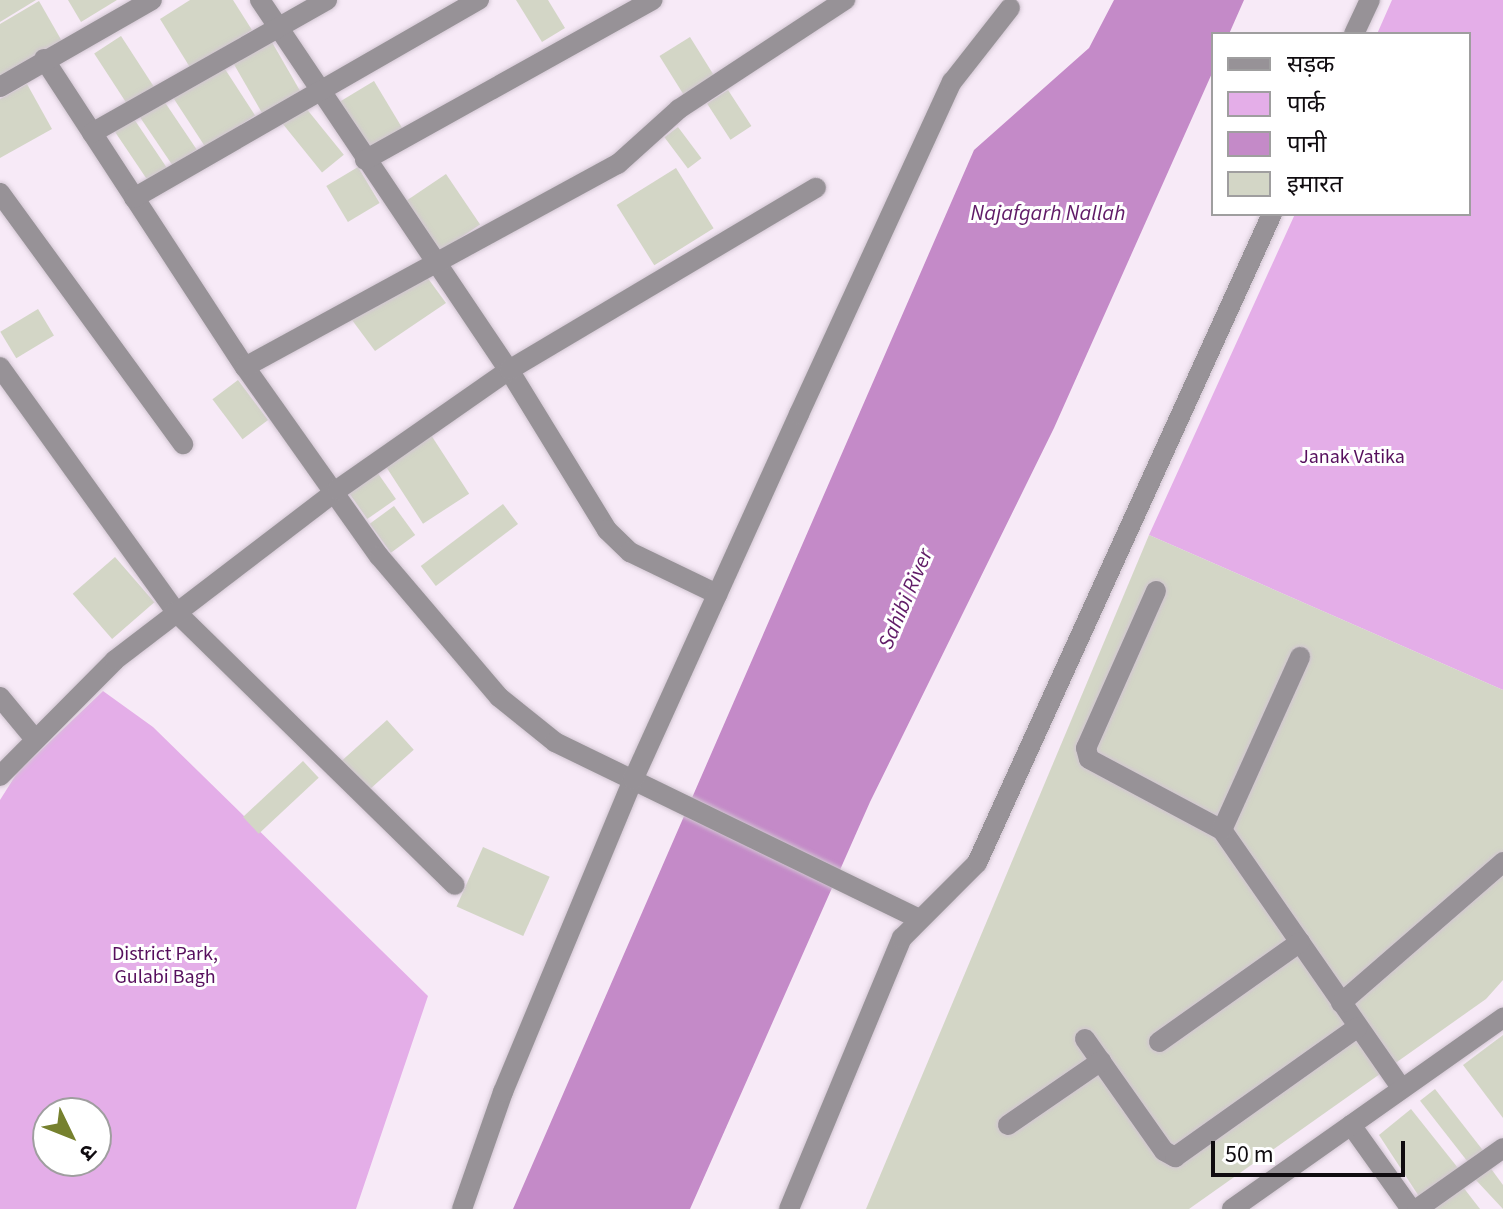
<!DOCTYPE html>
<html>
<head>
<meta charset="utf-8">
<style>
  body { margin:0 }
  #map { position:relative; width:1503px; height:1209px; overflow:hidden; background:#f7eaf7; font-family:"Source Sans 3","Noto Sans Devanagari",sans-serif }
  div>[style] { position:absolute }
  .green>* { inset:0; background:#e4aee8 }
  .water>* { inset:0; background:#c48ac8 }
  .building>* { inset:0; background:#d3d6c6; transform-origin:0 0 }
  .roads { filter:drop-shadow(0 0 2px #d2c6d2) drop-shadow(0 0 2px #d2c6d2) }
  .minor>* { height:20px; margin:-10px; padding:0 10px; transform-origin:10px; border-radius:10px; background:#979297 }
  span { translate:-50% -50%; white-space:nowrap; text-align:center; line-height:1.15; -webkit-text-stroke:6px #fff; paint-order:stroke }
  .park-label { font-size:20px; color:#560f5d }
  .water-label { font-size:22px; color:#601b67; font-style:italic }
  .legend { position:absolute; left:1211px; top:32px; width:260px; height:184px; box-sizing:border-box; background:#fff; border:2px solid #9f9e9f; margin:0; padding:10px 14px; list-style:none; font-size:24px; color:#100c10 }
  .legend li { display:flex; align-items:center; gap:16px; height:40px }
  .legend b { width:40px; border:2px solid #9f9e9f }
  .north { position:absolute; left:32px; top:1097px; width:80px; height:80px; box-sizing:border-box; background:#fff; border:2px solid #9f9e9f; border-radius:50%; rotate:133deg; font-size:22px; font-weight:700; line-height:32px; text-align:center; color:#100c10 }
  .north::after { content:''; display:block; margin:auto; width:28px; height:36px; background:#76812e; clip-path:polygon(50% 0,100% 100%,50% 72%,0 100%) }
  .scale { position:absolute; left:1211px; top:1141px; width:194px; height:36px; box-sizing:border-box; border:4px solid #100c10; border-top:0; padding-left:10px; font-size:24px; line-height:28px; white-space:nowrap; color:#100c10; -webkit-text-stroke:6px #fff; paint-order:stroke }
</style>
</head>
<body>
<div id="map">
  <div class="green">
    <i style="clip-path:polygon(1392px 0,1503px 0,1503px 690px,1149px 535px,1295px 214px,1469px 214px,1469px 34px,1377px 34px)"></i>
    <i style="clip-path:polygon(evenodd,103px 691px,153px 727px,428px 996px,356px 1209px,0 1209px,0 800px,17px 773px,103px 691px,48px 1113px,96px 1113px,96px 1161px,48px 1161px,48px 1113px)"></i>
  </div>
  <div class="water">
    <i style="clip-path:polygon(1114px 0,1244px 0,1229px 34px,1213px 34px,1213px 71px,1054px 428px,870px 802px,690px 1209px,513px 1209px,974px 150px,1089px 48px)"></i>
  </div>
  <div class="building">
    <i style="clip-path:polygon(0 0,36px 0,0 22px)"></i>
    <i style="clip-path:polygon(68px 0,117px 0,81px 22px)"></i>
    <i style="clip-path:polygon(190px 0,233px 0,252px 30px,191px 69px,160px 19px)"></i>
    <i style="clip-path:polygon(516px 0,548px 0,565px 28px,542px 42px)"></i>
    <i style="clip-path:polygon(39px 1px,63px 43px,0 80px,0 24px)"></i>
    <i style="left:121px;top:36px;width:61px;height:32px;rotate:57deg"></i>
    <i style="left:269px;top:37px;width:64px;height:44px;rotate:60deg"></i>
    <i style="left:690px;top:37px;width:45px;height:36px;rotate:58deg"></i>
    <i style="left:223px;top:66px;width:59px;height:59px;rotate:57deg"></i>
    <i style="left:374px;top:81px;width:58px;height:42px;rotate:59deg"></i>
    <i style="clip-path:polygon(27px 84px,52px 129px,0 158px,0 99px)"></i>
    <i style="left:728px;top:90px;width:43px;height:25px;rotate:57deg"></i>
    <i style="left:162px;top:98px;width:62px;height:29px;rotate:56deg"></i>
    <i style="left:301px;top:102px;width:68px;height:28px;rotate:51deg"></i>
    <i style="left:134px;top:119px;width:59px;height:23px;rotate:56deg"></i>
    <i style="left:678px;top:127px;width:39px;height:17px;rotate:53deg"></i>
    <i style="left:358px;top:167px;width:42px;height:37px;rotate:59deg"></i>
    <i style="left:676px;top:168px;width:71px;height:70px;rotate:58deg"></i>
    <i style="left:446px;top:174px;width:61px;height:51px;rotate:56deg"></i>
    <i style="clip-path:polygon(427px 277px,446px 303px,375px 351px,352px 320px)"></i>
    <i style="left:38px;top:309px;width:31px;height:44px;rotate:59deg"></i>
    <i style="left:238px;top:380px;width:50px;height:32px;rotate:53deg"></i>
    <i style="left:431px;top:435px;width:70px;height:55px;rotate:57deg"></i>
    <i style="left:377px;top:472px;width:33px;height:35px;rotate:55deg"></i>
    <i style="left:503px;top:504px;width:25px;height:103px;rotate:53deg"></i>
    <i style="left:394px;top:506px;width:36px;height:30px;rotate:54deg"></i>
    <i style="clip-path:polygon(1149px 535px,1503px 690px,1503px 980px,1486px 999px,1189px 1209px,866px 1209px)"></i>
    <i style="left:115px;top:557px;width:60px;height:56px;rotate:49deg"></i>
    <i style="left:387px;top:720px;width:40px;height:67px;rotate:48deg"></i>
    <i style="left:303px;top:761px;width:23px;height:82px;rotate:47deg"></i>
    <i style="left:483px;top:847px;width:73px;height:65px;rotate:24deg"></i>
    <i style="clip-path:polygon(1503px 1035px,1503px 1118px,1463px 1065px)"></i>
    <i style="left:1435px;top:1089px;width:80px;height:19px;rotate:52deg"></i>
    <i style="clip-path:polygon(1411px 1109px,1458px 1168px,1420px 1198px,1379px 1135px)"></i>
    <i style="clip-path:polygon(1489px 1166px,1503px 1185px,1503px 1209px,1474px 1178px)"></i>
    <i style="clip-path:polygon(1463px 1187px,1480px 1209px,1434px 1209px)"></i>
  </div>
  <div class="roads">
    <div class="minor">
      <i style="left:260px;top:0;width:446px;rotate:56.1deg"></i>
      <i style="left:509px;top:370px;width:188px;rotate:58.5deg"></i>
      <i style="left:607px;top:530px;width:32px;rotate:44deg"></i>
      <i style="left:630px;top:552px;width:97px;rotate:25.8deg"></i>
      <i style="left:1354px;top:34px;width:38px;rotate:-65deg"></i>
      <i style="left:44px;top:59px;width:368px;rotate:56.9deg"></i>
      <i style="left:245px;top:367px;width:232px;rotate:54.7deg"></i>
      <i style="left:379px;top:556px;width:185px;rotate:49.6deg"></i>
      <i style="left:499px;top:697px;width:72px;rotate:38.8deg"></i>
      <i style="left:555px;top:742px;width:403px;rotate:25.9deg"></i>
      <i style="left:0;top:87px;width:175px;rotate:-29.8deg"></i>
      <i style="left:92px;top:133px;width:270px;rotate:-29.5deg"></i>
      <i style="left:365px;top:160px;width:329px;rotate:-29.1deg"></i>
      <i style="left:0;top:193px;width:311px;rotate:53.9deg"></i>
      <i style="left:134px;top:198px;width:398px;rotate:-29.9deg"></i>
      <i style="left:0;top:367px;width:302px;rotate:54.3deg"></i>
      <i style="left:176px;top:612px;width:390px;rotate:44.4deg"></i>
      <i style="left:245px;top:367px;width:425px;rotate:-28.6deg"></i>
      <i style="left:618px;top:164px;width:82px;rotate:-42deg"></i>
      <i style="left:679px;top:109px;width:199px;rotate:-33.3deg"></i>
      <i style="left:1156px;top:591px;width:172px;rotate:114deg"></i>
      <i style="left:1086px;top:748px;width:11px;rotate:75deg"></i>
      <i style="left:1089px;top:759px;width:151px;rotate:28.1deg"></i>
      <i style="left:1222px;top:830px;width:314px;rotate:55.2deg"></i>
      <i style="left:0;top:697px;width:53px;rotate:50.3deg"></i>
      <i style="left:0;top:776px;width:163px;rotate:-45.2deg"></i>
      <i style="left:115px;top:660px;width:280px;rotate:-37.4deg"></i>
      <i style="left:337px;top:490px;width:210px;rotate:-34.9deg"></i>
      <i style="left:509px;top:370px;width:357px;rotate:-30.7deg"></i>
      <i style="left:1222px;top:830px;width:190px;rotate:-65.7deg"></i>
      <i style="left:1341px;top:1003px;width:215px;rotate:-41deg"></i>
      <i style="left:1085px;top:1039px;width:137px;rotate:54.8deg"></i>
      <i style="left:1164px;top:1151px;width:13px;rotate:29deg"></i>
      <i style="left:1175px;top:1157px;width:224px;rotate:-35.4deg"></i>
      <i style="left:1159px;top:1042px;width:173px;rotate:-35.3deg"></i>
      <i style="left:1008px;top:1125px;width:113px;rotate:-34.5deg"></i>
      <i style="left:1351px;top:1125px;width:103px;rotate:54.5deg"></i>
      <i style="left:462px;top:1209px;width:124px;rotate:-70.7deg"></i>
      <i style="left:503px;top:1092px;width:338px;rotate:-67.4deg"></i>
      <i style="left:633px;top:780px;width:402px;rotate:-65.6deg"></i>
      <i style="left:799px;top:414px;width:366px;rotate:-65.3deg"></i>
      <i style="left:952px;top:82px;width:94px;rotate:-51.9deg"></i>
      <i style="left:789px;top:1209px;width:294px;rotate:-67.4deg"></i>
      <i style="left:902px;top:938px;width:106px;rotate:-45deg"></i>
      <i style="left:977px;top:863px;width:713px;rotate:-65.56deg"></i>
      <i style="left:1232px;top:1209px;width:332px;rotate:-35.2deg"></i>
      <i style="left:1417px;top:1209px;width:105px;rotate:-35.3deg"></i>
    </div>
  </div>
  <div class="park-label">
    <span style="left:1352px;top:457px">Janak Vatika</span>
    <span style="left:165px;top:966px">District Park,<br>Gulabi Bagh</span>
  </div>
  <div class="water-label">
    <span style="left:1048px;top:214px">Najafgarh Nallah</span>
    <span style="left:906px;top:599px;rotate:-67deg">Sahibi River</span>
  </div>
  <ul class="legend">
  <li><b style="height:10px;background:#979297"></b>सड़क</li>
  <li><b style="height:22px;background:#e4aee8"></b>पार्क</li>
  <li><b style="height:22px;background:#c48ac8"></b>पानी</li>
  <li><b style="height:22px;background:#d3d6c6"></b>इमारत</li>
  </ul>
  <div class="north">उ</div>
  <div class="scale">50 m</div>
</div>
</body>
</html>
